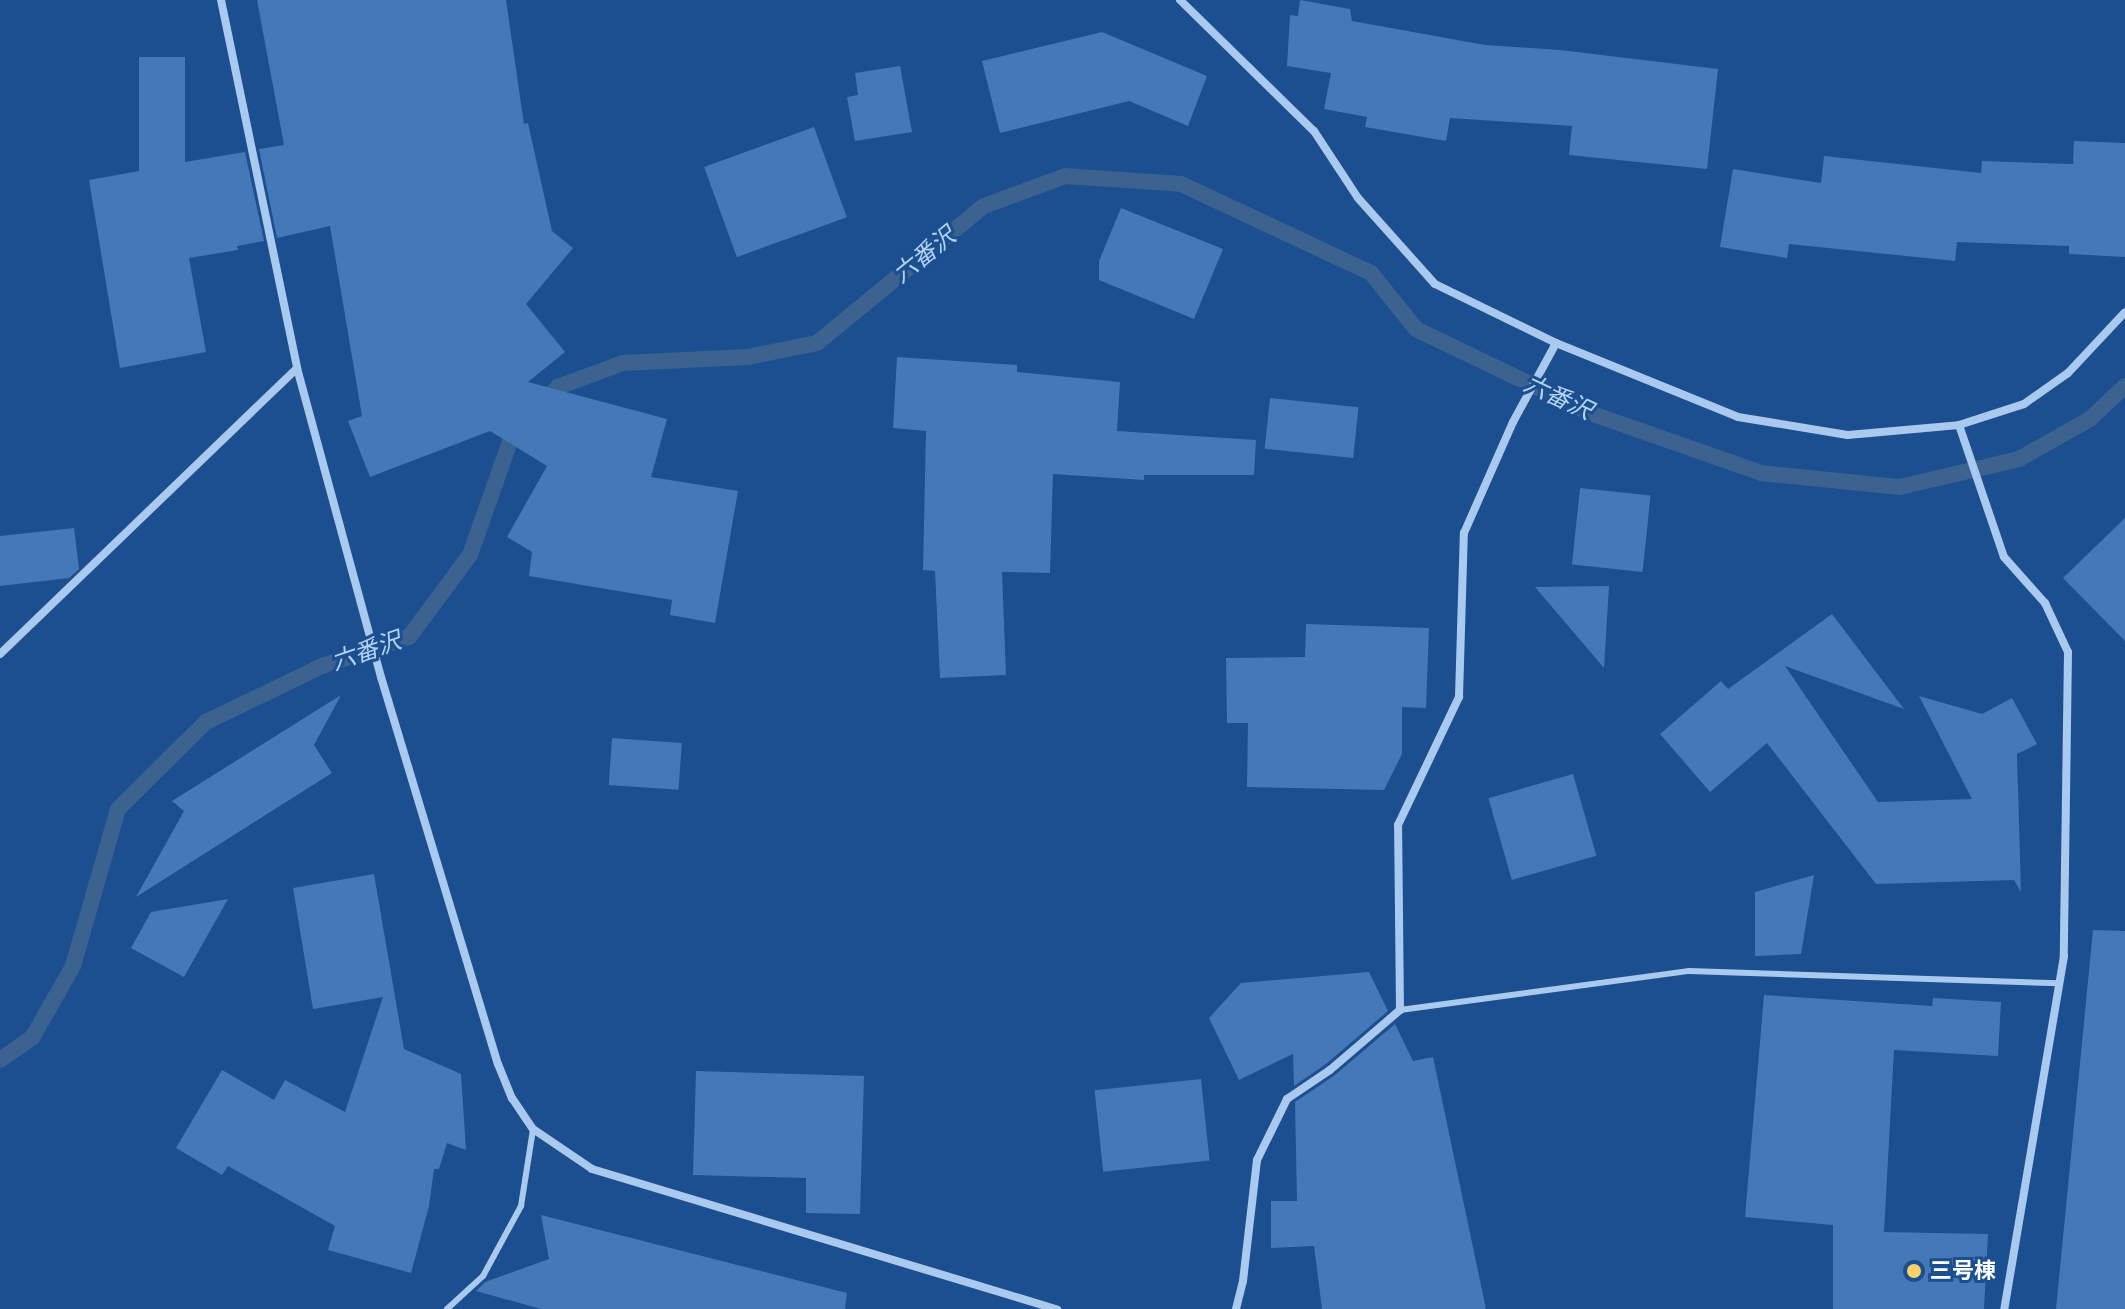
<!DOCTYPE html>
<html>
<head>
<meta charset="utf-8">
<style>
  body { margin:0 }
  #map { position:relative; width:2125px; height:1309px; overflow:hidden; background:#1b4f8f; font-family:Raleway,"Noto Sans JP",sans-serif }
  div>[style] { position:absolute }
  .stream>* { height:16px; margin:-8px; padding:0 8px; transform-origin:8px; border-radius:8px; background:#3c6290 }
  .building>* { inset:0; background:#4478b7; transform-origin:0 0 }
  .lane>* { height:6px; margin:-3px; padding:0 3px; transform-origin:3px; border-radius:3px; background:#a9c9ee }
  .street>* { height:8px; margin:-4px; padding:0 4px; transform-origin:4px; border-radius:4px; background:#a9c9ee }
  .dots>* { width:22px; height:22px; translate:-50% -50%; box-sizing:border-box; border:4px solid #1b4f8f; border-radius:50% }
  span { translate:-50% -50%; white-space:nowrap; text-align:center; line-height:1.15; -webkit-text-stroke:6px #1b4f8f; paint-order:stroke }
  .poi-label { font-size:22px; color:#fff; font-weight:700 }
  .left { translate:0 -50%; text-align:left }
  .water-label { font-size:24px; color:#b5d3f5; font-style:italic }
</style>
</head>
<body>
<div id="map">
  <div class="stream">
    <i style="left:543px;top:404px;width:23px;rotate:-49deg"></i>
    <i style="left:558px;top:387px;width:69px;rotate:-20.3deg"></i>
    <i style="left:623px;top:363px;width:125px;rotate:-2.7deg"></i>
    <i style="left:748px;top:357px;width:70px;rotate:-11.5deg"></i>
    <i style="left:817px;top:343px;width:216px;rotate:-39.4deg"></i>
    <i style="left:984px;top:206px;width:86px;rotate:-20.3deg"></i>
    <i style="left:1065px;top:176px;width:116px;rotate:3.9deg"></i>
    <i style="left:1181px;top:184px;width:210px;rotate:25.1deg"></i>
    <i style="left:1371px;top:273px;width:72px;rotate:51.2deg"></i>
    <i style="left:1416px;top:329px;width:193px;rotate:25.8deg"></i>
    <i style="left:1590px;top:413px;width:181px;rotate:19.3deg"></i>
    <i style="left:1761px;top:473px;width:140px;rotate:5.8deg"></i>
    <i style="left:1900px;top:487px;width:122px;rotate:-13.2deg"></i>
    <i style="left:2019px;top:459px;width:81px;rotate:-29.4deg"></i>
    <i style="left:2090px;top:419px;width:48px;rotate:-43.3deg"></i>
    <i style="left:0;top:1060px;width:39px;rotate:-35deg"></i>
    <i style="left:32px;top:1038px;width:83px;rotate:-60.3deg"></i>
    <i style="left:73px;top:966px;width:163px;rotate:-74deg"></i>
    <i style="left:118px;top:809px;width:124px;rotate:-44.7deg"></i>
    <i style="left:206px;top:722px;width:129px;rotate:-25.8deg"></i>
    <i style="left:322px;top:666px;width:92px;rotate:-18.4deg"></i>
    <i style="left:409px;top:637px;width:102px;rotate:-53.4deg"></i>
    <i style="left:470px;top:555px;width:118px;rotate:-70.6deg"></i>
    <i style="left:509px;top:444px;width:21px;rotate:-49deg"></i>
  </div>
  <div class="building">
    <i style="clip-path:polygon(257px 0,506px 0,524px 124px,528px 123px,552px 231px,573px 248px,526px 304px,565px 352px,528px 382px,667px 419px,651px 477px,738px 491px,715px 623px,670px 615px,672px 600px,529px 576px,532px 552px,507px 537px,547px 466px,490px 431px,370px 477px,348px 421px,362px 416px,330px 226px,277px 238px,259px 149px,284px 145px)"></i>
    <i style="clip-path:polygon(1300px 0,1350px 9px,1352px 21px,1485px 45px,1560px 50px,1718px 69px,1707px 169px,1569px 155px,1572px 126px,1450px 118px,1446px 141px,1365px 127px,1367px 117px,1324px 109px,1331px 73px,1287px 66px,1290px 15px,1298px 16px)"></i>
    <i style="clip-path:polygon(1102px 32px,1207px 76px,1188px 126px,1129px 101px,1000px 133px,982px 61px)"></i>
    <i style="clip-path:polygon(139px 57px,185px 57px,185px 162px,245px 152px,264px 241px,237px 246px,238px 250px,189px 258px,206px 352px,120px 368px,89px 180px,139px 171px)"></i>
    <i style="clip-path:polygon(900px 66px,912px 132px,855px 141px,847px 97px,858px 95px,855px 73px)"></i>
    <i style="left:814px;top:127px;width:96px;height:117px;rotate:70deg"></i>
    <i style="clip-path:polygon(2074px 141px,2125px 143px,2125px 257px,2069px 254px,2069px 246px,1957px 242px,1955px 261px,1789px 244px,1787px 258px,1720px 247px,1733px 169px,1821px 183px,1824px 156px,1981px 173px,1982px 161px,2073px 164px)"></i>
    <i style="clip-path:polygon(1121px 208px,1223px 249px,1194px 319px,1099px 280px,1099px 261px)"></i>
    <i style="clip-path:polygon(897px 357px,1017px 365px,1017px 372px,1120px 382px,1117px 431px,1256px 440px,1254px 475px,1144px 475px,1144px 480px,1053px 474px,1050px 573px,1002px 572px,1006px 675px,940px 678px,935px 571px,923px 570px,926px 431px,893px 428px)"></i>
    <i style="left:1270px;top:398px;width:89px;height:51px;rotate:6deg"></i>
    <i style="left:1580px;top:488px;width:71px;height:77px;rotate:6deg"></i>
    <i style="clip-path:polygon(2125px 518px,2125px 641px,2063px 578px)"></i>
    <i style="clip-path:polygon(74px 528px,79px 569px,69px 578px,0 586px,0 536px)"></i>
    <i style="clip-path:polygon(1609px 586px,1604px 668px,1535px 587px)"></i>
    <i style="clip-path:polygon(1832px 614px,1904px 709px,1785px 666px,1878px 802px,1972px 799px,1919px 696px,1982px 714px,2012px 698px,2037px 744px,2017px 754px,2021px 892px,2014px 880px,1876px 884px,1767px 743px,1710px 792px,1660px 734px,1721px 681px,1728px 689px)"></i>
    <i style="clip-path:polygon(1306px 624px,1429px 628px,1426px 708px,1402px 707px,1402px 754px,1384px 790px,1247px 787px,1248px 723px,1227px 723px,1226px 658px,1305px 657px)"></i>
    <i style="clip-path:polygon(341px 695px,314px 745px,332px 773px,136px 897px,184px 811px,172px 801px)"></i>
    <i style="left:612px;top:738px;width:70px;height:47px;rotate:4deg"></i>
    <i style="left:1573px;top:774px;width:85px;height:88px;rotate:74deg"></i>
    <i style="clip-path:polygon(374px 874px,404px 1049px,461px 1074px,466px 1150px,447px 1143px,439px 1169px,434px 1169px,429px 1206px,411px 1273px,328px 1250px,335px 1226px,228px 1166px,222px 1175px,176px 1148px,222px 1070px,274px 1100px,285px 1080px,345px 1112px,383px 997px,313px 1009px,293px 888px)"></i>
    <i style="clip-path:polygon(1814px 875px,1801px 954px,1755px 956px,1755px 892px)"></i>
    <i style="clip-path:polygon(228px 899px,184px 977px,131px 948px,151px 912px)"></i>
    <i style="clip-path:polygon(2093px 930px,2125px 931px,2125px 1309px,2056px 1309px)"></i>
    <i style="clip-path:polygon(1369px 972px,1388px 1011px,1326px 1064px,1294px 1086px,1293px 1054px,1239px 1080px,1209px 1018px,1241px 983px)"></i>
    <i style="clip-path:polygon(1764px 995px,1932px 1006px,1933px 998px,2001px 1002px,1998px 1056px,1894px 1050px,1884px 1232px,1988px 1234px,1984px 1309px,1833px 1309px,1833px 1225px,1745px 1217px)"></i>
    <i style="clip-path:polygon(1395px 1024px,1413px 1061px,1433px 1057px,1486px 1309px,1322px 1309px,1314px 1246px,1271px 1248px,1271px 1201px,1297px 1201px,1295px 1102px,1335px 1075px)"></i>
    <i style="clip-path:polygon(696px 1071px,864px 1076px,860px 1214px,806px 1213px,806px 1178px,693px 1175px)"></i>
    <i style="left:1201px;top:1079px;width:82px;height:107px;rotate:84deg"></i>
    <i style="clip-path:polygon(541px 1215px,847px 1293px,845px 1309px,541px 1309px,476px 1291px,485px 1282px,549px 1259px)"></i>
  </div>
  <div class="lane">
    <i style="left:1400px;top:1010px;width:292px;rotate:-7.7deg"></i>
    <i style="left:1689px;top:971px;width:370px;rotate:1.9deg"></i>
    <i style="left:447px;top:1309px;width:49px;rotate:-42.5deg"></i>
    <i style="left:483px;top:1276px;width:80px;rotate:-61.5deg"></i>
    <i style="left:521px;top:1206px;width:78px;rotate:-81.1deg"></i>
  </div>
  <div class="street">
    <i style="left:221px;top:0;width:376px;rotate:78.3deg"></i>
    <i style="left:297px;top:368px;width:320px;rotate:74.8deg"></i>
    <i style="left:381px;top:677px;width:404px;rotate:73.2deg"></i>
    <i style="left:498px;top:1064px;width:37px;rotate:68deg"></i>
    <i style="left:512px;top:1098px;width:37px;rotate:56deg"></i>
    <i style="left:533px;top:1129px;width:71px;rotate:34.1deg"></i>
    <i style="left:592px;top:1169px;width:486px;rotate:16.8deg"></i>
    <i style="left:1180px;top:0;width:187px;rotate:44.4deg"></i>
    <i style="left:1314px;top:131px;width:80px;rotate:56.7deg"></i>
    <i style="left:1358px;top:198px;width:115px;rotate:48.2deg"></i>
    <i style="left:1435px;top:284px;width:135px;rotate:26deg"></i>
    <i style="left:1556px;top:343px;width:196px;rotate:22.1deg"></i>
    <i style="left:1738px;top:417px;width:111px;rotate:9.3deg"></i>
    <i style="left:1848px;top:435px;width:111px;rotate:-5.1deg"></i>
    <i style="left:1959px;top:425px;width:68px;rotate:-17.9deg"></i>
    <i style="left:2024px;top:404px;width:54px;rotate:-35.2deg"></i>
    <i style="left:2068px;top:373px;width:83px;rotate:-46.9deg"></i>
    <i style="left:1959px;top:425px;width:139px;rotate:71.2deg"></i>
    <i style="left:2004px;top:557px;width:62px;rotate:48.3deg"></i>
    <i style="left:2045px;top:603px;width:54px;rotate:64.9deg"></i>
    <i style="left:2068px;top:652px;width:304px;rotate:90.8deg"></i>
    <i style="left:2064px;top:956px;width:358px;rotate:99.6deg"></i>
    <i style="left:0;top:654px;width:412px;rotate:-43.9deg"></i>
    <i style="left:1236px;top:1309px;width:29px;rotate:-76deg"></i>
    <i style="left:1243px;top:1281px;width:122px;rotate:-83.4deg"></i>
    <i style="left:1257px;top:1160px;width:68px;rotate:-63.8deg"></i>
    <i style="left:1287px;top:1099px;width:52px;rotate:-34deg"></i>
    <i style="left:1330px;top:1070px;width:92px;rotate:-40.6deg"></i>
    <i style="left:1400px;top:1010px;width:185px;rotate:-90.6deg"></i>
    <i style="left:1398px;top:825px;width:142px;rotate:-64.5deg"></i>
    <i style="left:1459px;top:697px;width:164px;rotate:-88.3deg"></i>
    <i style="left:1464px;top:533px;width:121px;rotate:-66.2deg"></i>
    <i style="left:1513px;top:422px;width:90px;rotate:-61.4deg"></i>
  </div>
  <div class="dots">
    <i style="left:1914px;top:1271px;background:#ffd166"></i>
  </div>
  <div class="poi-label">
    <span class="left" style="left:1930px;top:1271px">三号棟</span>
  </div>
  <div class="water-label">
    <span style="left:924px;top:255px;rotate:-39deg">六番沢</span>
    <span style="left:1558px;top:397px;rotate:25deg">六番沢</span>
    <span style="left:366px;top:651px;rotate:-19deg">六番沢</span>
  </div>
</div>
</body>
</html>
